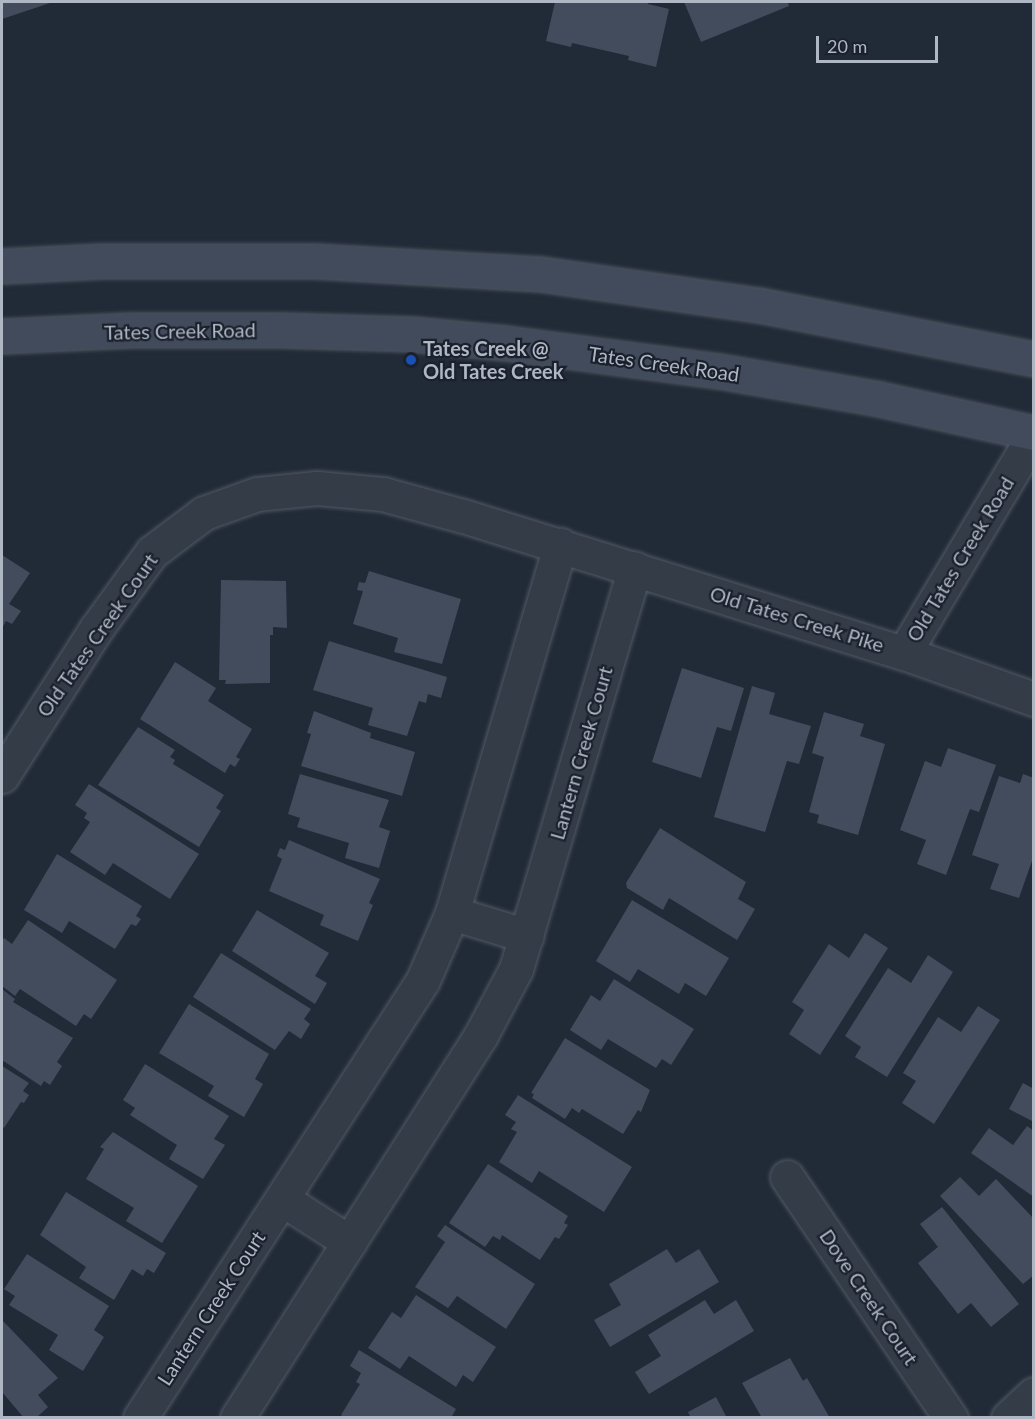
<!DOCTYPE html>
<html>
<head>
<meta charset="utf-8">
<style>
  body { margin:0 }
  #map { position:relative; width:1035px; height:1419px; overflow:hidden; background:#212a37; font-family:Lato,sans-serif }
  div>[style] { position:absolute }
  .building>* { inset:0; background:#424c5c }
  .roads { filter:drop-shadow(0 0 2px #525965) drop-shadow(0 0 2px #525965) }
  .minor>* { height:33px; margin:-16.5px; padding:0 16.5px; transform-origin:16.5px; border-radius:16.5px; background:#343c48 }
  .secondary>* { height:33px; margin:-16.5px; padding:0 16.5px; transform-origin:16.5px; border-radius:16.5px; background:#424b5b }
  .dots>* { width:16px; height:16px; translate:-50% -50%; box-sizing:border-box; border:3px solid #1a212c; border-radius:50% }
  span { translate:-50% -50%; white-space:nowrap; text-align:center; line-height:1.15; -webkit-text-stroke:4.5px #1a212c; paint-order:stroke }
  .street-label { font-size:20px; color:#afb6c4 }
  .poi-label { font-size:20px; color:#afb6c4; font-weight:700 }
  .left { translate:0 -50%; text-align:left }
  .frame { position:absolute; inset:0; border:3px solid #afb6c4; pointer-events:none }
  .scale { position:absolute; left:816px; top:36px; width:122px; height:27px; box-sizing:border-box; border:3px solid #afb6c4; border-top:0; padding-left:8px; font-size:18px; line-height:21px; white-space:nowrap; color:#afb6c4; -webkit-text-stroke:4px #1a212c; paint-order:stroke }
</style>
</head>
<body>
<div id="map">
  <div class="building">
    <i style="clip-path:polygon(2px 2px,53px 2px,2px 19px)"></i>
    <i style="clip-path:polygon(555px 2px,648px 2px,648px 4px,669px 9px,656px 67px,628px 60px,629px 56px,572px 43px,571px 47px,546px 41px)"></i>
    <i style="clip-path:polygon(684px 2px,788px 2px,789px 6px,701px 42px)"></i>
    <i style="clip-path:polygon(2px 555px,30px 573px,9px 604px,21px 611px,12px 624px,6px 621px,2px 628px)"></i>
    <i style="clip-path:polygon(369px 571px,461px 599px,442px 664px,394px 652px,398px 638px,353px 624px,363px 591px,357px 590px,359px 582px,365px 583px)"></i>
    <i style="clip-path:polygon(221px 580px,286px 581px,287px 628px,273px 627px,273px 635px,270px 635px,270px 683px,225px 684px,226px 680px,219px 680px)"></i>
    <i style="clip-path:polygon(329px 641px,447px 677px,441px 698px,428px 694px,426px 703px,419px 701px,407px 736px,368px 725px,373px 708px,313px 690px)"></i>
    <i style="clip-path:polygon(175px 662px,216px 688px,208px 701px,252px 729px,236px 757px,240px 759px,235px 767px,230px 764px,225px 773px,140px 719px)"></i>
    <i style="clip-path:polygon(682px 668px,744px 688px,731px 731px,717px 727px,701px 778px,652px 762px)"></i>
    <i style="clip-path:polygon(752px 686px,775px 693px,769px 714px,811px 726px,799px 764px,787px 761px,765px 832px,714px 817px)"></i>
    <i style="clip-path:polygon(314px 711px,371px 733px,370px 738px,415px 752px,402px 796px,301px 766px,311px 734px,307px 733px)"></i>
    <i style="clip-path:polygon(824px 712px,864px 724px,860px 736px,885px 744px,858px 835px,817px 823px,819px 815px,809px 812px,824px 757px,812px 753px)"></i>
    <i style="clip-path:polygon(138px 727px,175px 750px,170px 757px,175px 760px,173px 764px,224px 795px,216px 808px,221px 811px,199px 847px,98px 785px)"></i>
    <i style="clip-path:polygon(948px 748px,996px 765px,979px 812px,970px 809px,946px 875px,917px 864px,926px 840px,900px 830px,925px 761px,941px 767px)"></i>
    <i style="clip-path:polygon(300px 774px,389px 800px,379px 827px,390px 831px,379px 868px,345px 858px,349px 843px,297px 827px,300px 818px,288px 814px)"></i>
    <i style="clip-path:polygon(1023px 774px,1034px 778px,1034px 855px,1019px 898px,990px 889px,999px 864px,972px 855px,999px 776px,1020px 783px)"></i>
    <i style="clip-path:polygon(89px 784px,199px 854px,170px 899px,113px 863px,105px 875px,70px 852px,90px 822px,84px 818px,87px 813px,75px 805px)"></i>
    <i style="clip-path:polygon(660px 828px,746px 882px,738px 899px,755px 909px,737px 940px,669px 898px,663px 910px,627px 888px,626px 883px)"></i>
    <i style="clip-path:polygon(289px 840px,380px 879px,369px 903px,373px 905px,358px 941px,320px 925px,324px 915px,269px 891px,282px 859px,277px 856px,280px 848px,285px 850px)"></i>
    <i style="clip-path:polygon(57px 854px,142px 906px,136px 916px,141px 919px,136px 926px,131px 924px,115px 949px,69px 921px,62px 933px,24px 910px)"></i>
    <i style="clip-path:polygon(632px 900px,729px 958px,706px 996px,685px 983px,679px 994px,638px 969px,630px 982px,596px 961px)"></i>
    <i style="clip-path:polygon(257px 910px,329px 953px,315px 976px,327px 983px,315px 1004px,232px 951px)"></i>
    <i style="clip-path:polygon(28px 920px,117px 980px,91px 1019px,84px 1014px,76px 1026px,20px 989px,15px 996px,2px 986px,2px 941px,4px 938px,12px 944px)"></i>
    <i style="clip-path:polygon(865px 933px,888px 948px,820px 1055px,789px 1034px,804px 1010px,792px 1002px,829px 944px,849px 958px)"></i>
    <i style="clip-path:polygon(221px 953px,311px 1009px,304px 1019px,310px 1024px,301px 1039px,289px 1031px,275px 1050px,193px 997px)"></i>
    <i style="clip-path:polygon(928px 955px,953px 972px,887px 1077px,855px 1057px,861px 1047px,845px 1036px,888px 968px,911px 983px)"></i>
    <i style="clip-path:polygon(614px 979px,694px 1029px,671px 1065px,662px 1059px,656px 1068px,608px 1039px,601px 1050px,570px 1030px,591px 995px,600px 1001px)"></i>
    <i style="clip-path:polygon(2px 989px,15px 999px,13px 1002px,73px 1038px,57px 1062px,62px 1066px,50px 1085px,44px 1081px,41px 1086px,2px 1060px)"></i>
    <i style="clip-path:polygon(189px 1004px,269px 1054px,255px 1079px,263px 1084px,244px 1117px,208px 1096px,214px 1086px,159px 1053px)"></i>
    <i style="clip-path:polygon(978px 1006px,1000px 1020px,934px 1124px,902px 1103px,916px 1081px,903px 1073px,938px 1017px,961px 1032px)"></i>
    <i style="clip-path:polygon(565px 1038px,650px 1090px,641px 1112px,638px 1110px,623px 1134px,582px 1109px,579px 1113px,572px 1108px,565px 1119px,532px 1098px,534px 1094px,531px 1093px)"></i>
    <i style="clip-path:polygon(145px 1064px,229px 1116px,214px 1139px,225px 1145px,203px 1179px,169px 1159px,177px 1145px,130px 1115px,135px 1108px,123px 1100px)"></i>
    <i style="clip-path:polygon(2px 1066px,29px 1083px,23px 1091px,29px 1095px,24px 1103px,21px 1102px,4px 1128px,2px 1126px)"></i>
    <i style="clip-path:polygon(1023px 1083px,1034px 1089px,1034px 1122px,1009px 1109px)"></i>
    <i style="clip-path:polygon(518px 1095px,632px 1167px,604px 1212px,539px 1171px,532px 1183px,499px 1162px,517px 1132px,511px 1129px,516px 1122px,505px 1115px)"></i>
    <i style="clip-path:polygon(1027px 1126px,1034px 1131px,1034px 1197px,971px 1153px,989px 1128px,1013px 1145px)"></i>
    <i style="clip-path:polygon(113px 1132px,198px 1186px,162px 1243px,126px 1221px,134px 1208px,86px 1179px,104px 1149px,100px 1147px)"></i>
    <i style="clip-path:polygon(488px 1164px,568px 1216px,564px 1223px,568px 1225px,559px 1239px,555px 1237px,540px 1260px,502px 1235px,500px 1240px,493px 1236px,485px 1247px,449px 1223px)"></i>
    <i style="clip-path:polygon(960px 1177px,979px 1196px,996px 1179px,1034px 1219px,1034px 1275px,1023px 1284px,940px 1196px)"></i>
    <i style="clip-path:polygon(66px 1192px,166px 1253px,154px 1273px,147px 1269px,143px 1276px,132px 1269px,114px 1300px,79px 1278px,86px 1267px,40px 1235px)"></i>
    <i style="clip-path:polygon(942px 1207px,1019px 1304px,991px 1327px,971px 1303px,958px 1314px,918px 1263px,938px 1247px,920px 1224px)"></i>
    <i style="clip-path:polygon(445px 1225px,535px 1284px,506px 1329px,457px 1296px,448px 1308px,415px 1287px,445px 1242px,437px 1236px)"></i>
    <i style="clip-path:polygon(667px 1249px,676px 1263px,699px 1249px,719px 1282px,610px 1347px,594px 1320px,621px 1305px,609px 1284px)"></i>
    <i style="clip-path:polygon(27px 1254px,109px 1306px,94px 1330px,104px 1337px,83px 1371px,49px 1350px,58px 1335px,9px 1305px,15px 1296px,4px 1289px)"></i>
    <i style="clip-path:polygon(416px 1295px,496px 1347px,473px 1382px,463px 1375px,456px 1387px,409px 1356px,400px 1369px,368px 1348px,392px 1312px,401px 1318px)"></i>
    <i style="clip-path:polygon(705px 1300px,714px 1314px,736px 1300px,754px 1331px,649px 1394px,635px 1372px,661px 1356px,648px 1335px)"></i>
    <i style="clip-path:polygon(2px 1320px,58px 1378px,38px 1395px,48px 1407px,36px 1418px,24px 1418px,2px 1392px)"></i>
    <i style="clip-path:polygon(359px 1350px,456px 1409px,451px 1418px,345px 1418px,341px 1415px,360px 1384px,356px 1382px,361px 1373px,350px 1366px)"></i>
    <i style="clip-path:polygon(790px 1358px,803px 1381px,807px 1378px,830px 1418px,762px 1418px,742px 1383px)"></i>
    <i style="clip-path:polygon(716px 1397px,727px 1418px,691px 1418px,688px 1412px)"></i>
  </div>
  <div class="roads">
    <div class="minor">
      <i style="left:904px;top:653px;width:254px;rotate:-59.2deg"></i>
      <i style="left:2px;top:776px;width:174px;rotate:-57.4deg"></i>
      <i style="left:96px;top:629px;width:95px;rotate:-54deg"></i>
      <i style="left:152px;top:552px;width:65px;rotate:-36.9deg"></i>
      <i style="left:204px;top:513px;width:56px;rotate:-19.7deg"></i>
      <i style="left:257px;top:494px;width:60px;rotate:-5.7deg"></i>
      <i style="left:317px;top:488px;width:66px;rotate:5.2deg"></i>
      <i style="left:383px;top:494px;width:83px;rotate:15.4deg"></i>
      <i style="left:463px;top:516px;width:462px;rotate:17.3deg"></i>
      <i style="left:904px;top:653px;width:138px;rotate:19.5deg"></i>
      <i style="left:452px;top:913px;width:78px;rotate:17deg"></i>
      <i style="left:787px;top:1177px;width:292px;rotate:55.8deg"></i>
      <i style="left:282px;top:1199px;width:80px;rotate:32.7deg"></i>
      <i style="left:140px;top:1418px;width:521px;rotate:-57.13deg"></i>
      <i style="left:423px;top:980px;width:73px;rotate:-66.6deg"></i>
      <i style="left:452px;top:913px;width:384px;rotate:-73.6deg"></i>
      <i style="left:237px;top:1418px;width:454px;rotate:-57.5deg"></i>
      <i style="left:481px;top:1035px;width:75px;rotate:-62.1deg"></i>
      <i style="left:516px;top:969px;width:418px;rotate:-73.5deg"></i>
      <i style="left:1008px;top:1418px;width:35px;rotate:-43deg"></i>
    </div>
    <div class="secondary">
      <i style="left:2px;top:266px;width:99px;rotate:-2.9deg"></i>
      <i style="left:101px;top:261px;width:214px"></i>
      <i style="left:315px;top:261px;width:225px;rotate:3.3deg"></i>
      <i style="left:540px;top:274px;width:221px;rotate:8.1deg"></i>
      <i style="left:759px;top:305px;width:280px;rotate:11.1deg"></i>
      <i style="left:2px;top:336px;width:129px;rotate:-2.7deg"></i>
      <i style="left:131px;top:330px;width:149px"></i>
      <i style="left:280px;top:330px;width:132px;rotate:1.7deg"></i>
      <i style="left:412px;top:334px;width:94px;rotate:5.5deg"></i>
      <i style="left:506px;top:343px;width:215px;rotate:7.5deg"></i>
      <i style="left:719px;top:371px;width:162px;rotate:9.9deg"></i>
      <i style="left:879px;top:399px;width:159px;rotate:12.4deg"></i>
    </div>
  </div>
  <div class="dots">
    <i style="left:411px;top:360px;background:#1a4fb4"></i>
  </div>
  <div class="street-label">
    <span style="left:180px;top:331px;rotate:-1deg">Tates Creek Road</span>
    <span style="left:664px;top:364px;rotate:8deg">Tates Creek Road</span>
    <span style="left:960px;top:559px;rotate:-59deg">Old Tates Creek Road</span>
    <span style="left:797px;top:619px;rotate:17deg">Old Tates Creek Pike</span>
    <span style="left:97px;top:635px;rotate:-55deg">Old Tates Creek Court</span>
    <span style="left:581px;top:753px;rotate:-74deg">Lantern Creek Court</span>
    <span style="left:869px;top:1297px;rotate:56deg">Dove Creek Court</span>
    <span style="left:211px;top:1308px;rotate:-57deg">Lantern Creek Court</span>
  </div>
  <div class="poi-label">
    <span class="left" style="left:423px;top:360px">Tates Creek @<br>Old Tates Creek</span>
  </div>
  <div class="frame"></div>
  <div class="scale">20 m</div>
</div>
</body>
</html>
